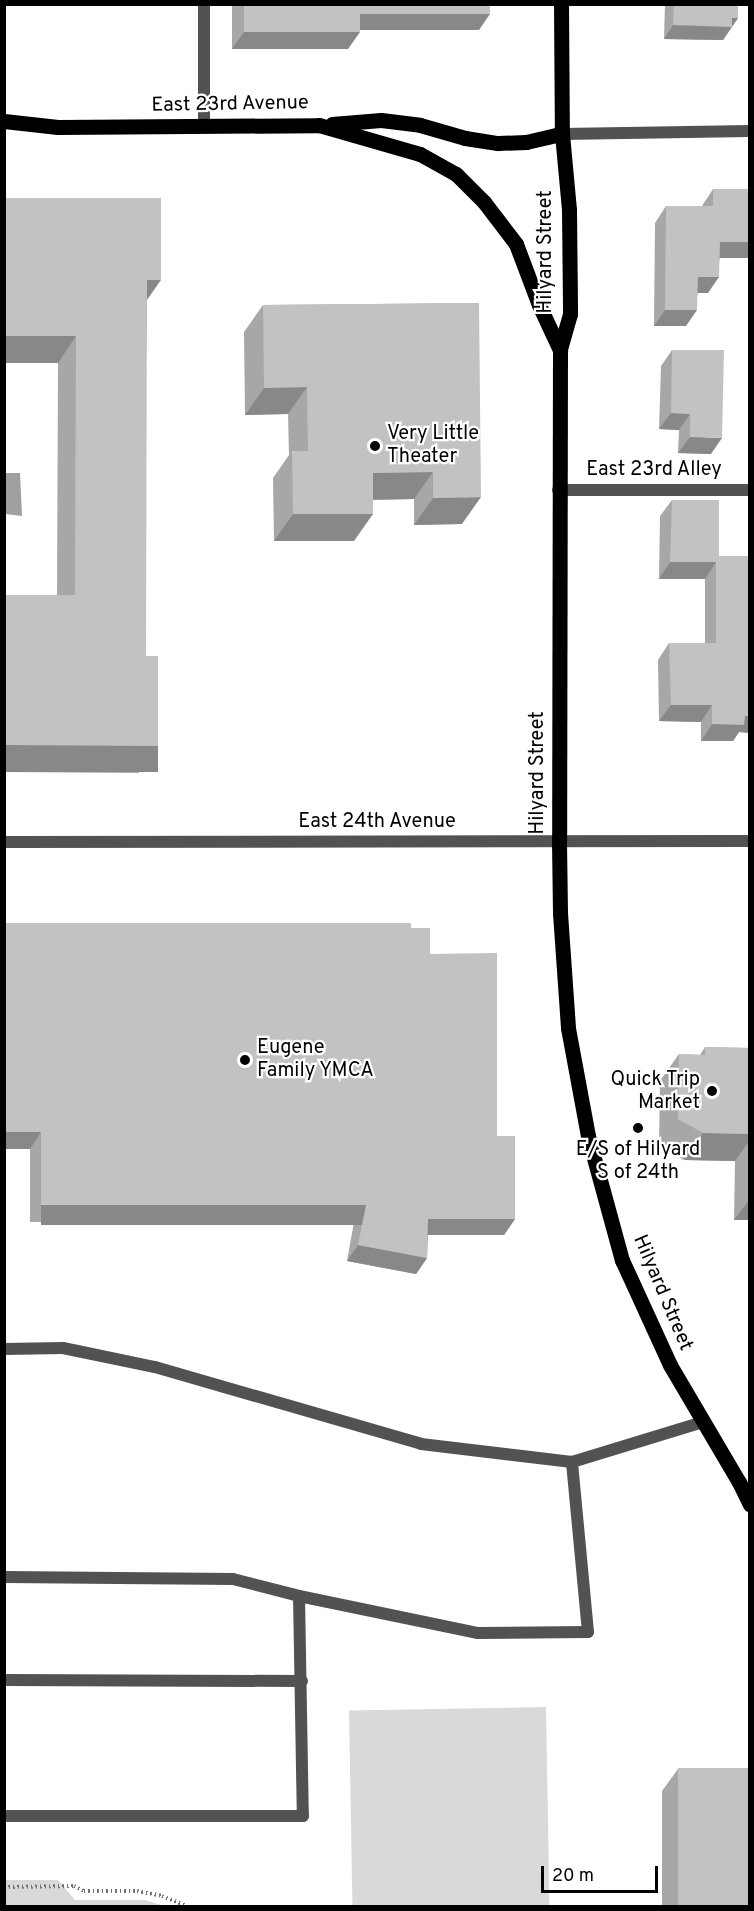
<!DOCTYPE html>
<html>
<head>
<meta charset="utf-8">
<style>
  body { margin:0 }
  #map { position:relative; width:754px; height:1911px; overflow:hidden; background:#fff; font-family:Overpass,sans-serif }
  div>[style] { position:absolute }
  .green>* { inset:0; background:#d9d9d9; transform-origin:0 0 }
  .water>* { inset:0; background:#a0a0a0 }
  .path>* { height:4px; margin-top:-2px; transform-origin:0; background:repeating-linear-gradient(90deg,#747474 0 1.5px,transparent 0 4.5px) }
  .service>* { height:12px; margin:-6px; padding:0 6px; transform-origin:6px; border-radius:6px; background:#525252 }
  .minor>* { height:12px; margin:-6px; padding:0 6px; transform-origin:6px; border-radius:6px; background:#525252 }
  .tertiary>* { height:12px; margin:-6px; padding:0 6px; transform-origin:6px; border-radius:6px; background:#525252 }
  .primary>* { height:15px; margin:-7.5px; padding:0 7.5px; transform-origin:7.5px; border-radius:7.5px; background:#000 }
  .wall>* { inset:0; background:#a7a7a7 }
  .shaded-wall>* { inset:0; background:#888; transform-origin:0 0 }
  .building>* { inset:0; background:#c2c2c2; transform-origin:0 0 }
  .dots>* { width:16px; height:16px; translate:-50% -50%; box-sizing:border-box; border:3px solid #fff; border-radius:50% }
  span { translate:-50% -50%; white-space:nowrap; text-align:center; line-height:1.15; -webkit-text-stroke:4.5px #fff; paint-order:stroke }
  .street-label { font-size:20px; color:#000 }
  .poi-label { font-size:20px; color:#000 }
  .left { translate:0 -50%; text-align:left }
  .right { translate:-100% -50%; text-align:right }
  .frame { position:absolute; inset:0; border:6px solid #000; pointer-events:none }
  .scale { position:absolute; left:541px; top:1866px; width:117px; height:27px; box-sizing:border-box; border:3px solid #000; border-top:0; padding-left:8px; font-size:18px; line-height:21px; white-space:nowrap; color:#000; -webkit-text-stroke:4px #fff; paint-order:stroke }
</style>
</head>
<body>
<div id="map">
  <div class="green">
    <i style="left:546px;top:1707px;width:199px;height:197px;rotate:89deg"></i>
    <i style="clip-path:polygon(4px 1880px,58px 1880px,75px 1900px,145px 1900px,164px 1906px,5px 1906px)"></i>
  </div>
  <div class="water">
    <i style="clip-path:polygon(5px 473px,20px 473px,22px 516px,5px 514px)"></i>
  </div>
  <div class="path">
    <i style="left:4px;top:1887px;width:70px;rotate:-0.8deg"></i>
    <i style="left:74px;top:1886px;width:11px;rotate:27deg"></i>
    <i style="left:84px;top:1891px;width:53px"></i>
    <i style="left:137px;top:1891px;width:25px;rotate:11deg"></i>
    <i style="left:162px;top:1896px;width:27px;rotate:22deg"></i>
  </div>
  <div class="service">
    <i style="left:204px;top:4px;width:122px;rotate:90deg"></i>
    <i style="left:558px;top:490px;width:192px"></i>
    <i style="left:4px;top:1349px;width:59px;rotate:-1deg"></i>
    <i style="left:63px;top:1348px;width:94px;rotate:11.7deg"></i>
    <i style="left:155px;top:1367px;width:277px;rotate:16.1deg"></i>
    <i style="left:421px;top:1444px;width:152px;rotate:6.8deg"></i>
    <i style="left:572px;top:1462px;width:137px;rotate:-17deg"></i>
    <i style="left:4px;top:1577px;width:229px;rotate:0.5deg"></i>
    <i style="left:233px;top:1579px;width:68px;rotate:14.4deg"></i>
    <i style="left:299px;top:1596px;width:220px;rotate:89deg"></i>
    <i style="left:303px;top:1816px;width:299px;rotate:180deg"></i>
    <i style="left:299px;top:1596px;width:183px;rotate:11.7deg"></i>
    <i style="left:478px;top:1633px;width:110px;rotate:-0.5deg"></i>
    <i style="left:588px;top:1632px;width:171px;rotate:-95.4deg"></i>
    <i style="left:4px;top:1680px;width:298px;rotate:0.2deg"></i>
  </div>
  <div class="minor">
    <i style="left:562px;top:134px;width:188px;rotate:-0.9deg"></i>
  </div>
  <div class="tertiary">
    <i style="left:4px;top:842px;width:746px;rotate:-0.08deg"></i>
  </div>
  <div class="primary">
    <i style="left:561px;top:4px;width:130px;rotate:89.6deg"></i>
    <i style="left:562px;top:134px;width:76px;rotate:84.7deg"></i>
    <i style="left:569px;top:210px;width:104px;rotate:89.4deg"></i>
    <i style="left:570px;top:314px;width:37px;rotate:106deg"></i>
    <i style="left:560px;top:350px;width:491px;rotate:90.1deg"></i>
    <i style="left:559px;top:841px;width:72px;rotate:89.2deg"></i>
    <i style="left:560px;top:913px;width:115px;rotate:86deg"></i>
    <i style="left:568px;top:1028px;width:110px;rotate:79.5deg"></i>
    <i style="left:588px;top:1136px;width:129px;rotate:74.7deg"></i>
    <i style="left:622px;top:1260px;width:115px;rotate:65.4deg"></i>
    <i style="left:670px;top:1365px;width:136px;rotate:59.5deg"></i>
    <i style="left:739px;top:1482px;width:25px;rotate:64deg"></i>
    <i style="left:4px;top:121px;width:54px;rotate:6.3deg"></i>
    <i style="left:58px;top:127px;width:261px;rotate:-0.4deg"></i>
    <i style="left:319px;top:125px;width:105px;rotate:16deg"></i>
    <i style="left:420px;top:154px;width:41px;rotate:29.1deg"></i>
    <i style="left:456px;top:174px;width:40px;rotate:45deg"></i>
    <i style="left:484px;top:202px;width:53px;rotate:52.7deg"></i>
    <i style="left:516px;top:244px;width:65px;rotate:69.3deg"></i>
    <i style="left:539px;top:305px;width:50px;rotate:65deg"></i>
    <i style="left:332px;top:124px;width:49px;rotate:-4.7deg"></i>
    <i style="left:381px;top:120px;width:39px;rotate:7deg"></i>
    <i style="left:420px;top:125px;width:47px;rotate:16.1deg"></i>
    <i style="left:465px;top:138px;width:33px;rotate:9deg"></i>
    <i style="left:498px;top:143px;width:28px;rotate:-2deg"></i>
    <i style="left:526px;top:142px;width:37px;rotate:-13deg"></i>
  </div>
  <div class="wall">
    <i style="clip-path:polygon(232px 4px,490px 4px,479px 30px,360px 30px,348px 49px,232px 49px)"></i>
    <i style="clip-path:polygon(665px 4px,738px 4px,738px 18px,723px 40px,664px 39px)"></i>
    <i style="clip-path:polygon(713px 189px,750px 258px,720px 258px,708px 293px,698px 293px,686px 326px,654px 326px,655px 223px,666px 206px,702px 206px)"></i>
    <i style="clip-path:polygon(147px 300px,139px 773px,4px 772px,4px 595px,57px 595px,58px 363px,4px 363px)"></i>
    <i style="clip-path:polygon(479px 303px,462px 524px,414px 525px,414px 499px,373px 500px,354px 541px,274px 541px,273px 478px,289px 455px,288px 414px,245px 415px,244px 332px,263px 305px)"></i>
    <i style="clip-path:polygon(672px 350px,711px 454px,678px 453px,679px 430px,659px 429px,661px 366px)"></i>
    <i style="clip-path:polygon(672px 500px,719px 556px,750px 556px,750px 733px,739px 732px,733px 741px,701px 741px,701px 722px,659px 721px,658px 660px,669px 643px,705px 643px,705px 579px,659px 579px,660px 516px)"></i>
    <i style="clip-path:polygon(411px 928px,430px 954px,515px 1219px,504px 1235px,428px 1235px,427px 1258px,416px 1274px,347px 1261px,354px 1222px,30px 1222px,30px 1149px,4px 1149px)"></i>
    <i style="clip-path:polygon(705px 1047px,750px 1048px,750px 1220px,734px 1220px,735px 1161px,684px 1160px,659px 1146px,660px 1081px,679px 1054px,700px 1055px)"></i>
    <i style="clip-path:polygon(678px 1769px,750px 1906px,662px 1906px,662px 1791px)"></i>
  </div>
  <div class="shaded-wall">
    <i style="clip-path:polygon(360px 14px,490px 14px,479px 30px,348px 30px)"></i>
    <i style="clip-path:polygon(732px 18px,738px 18px,723px 40px,664px 39px,673px 25px)"></i>
    <i style="clip-path:polygon(244px 32px,360px 32px,348px 49px,232px 49px)"></i>
    <i style="clip-path:polygon(720px 242px,750px 242px,750px 258px,708px 258px)"></i>
    <i style="clip-path:polygon(698px 277px,719px 277px,708px 293px,686px 293px)"></i>
    <i style="clip-path:polygon(147px 280px,161px 280px,142px 307px)"></i>
    <i style="clip-path:polygon(665px 310px,697px 310px,686px 326px,654px 326px)"></i>
    <i style="clip-path:polygon(4px 336px,76px 336px,58px 363px,4px 363px)"></i>
    <i style="clip-path:polygon(307px 387px,288px 414px,245px 415px,264px 388px)"></i>
    <i style="clip-path:polygon(671px 413px,690px 414px,679px 430px,659px 429px)"></i>
    <i style="clip-path:polygon(690px 437px,722px 438px,711px 454px,678px 453px)"></i>
    <i style="clip-path:polygon(433px 472px,414px 499px,354px 500px,373px 473px)"></i>
    <i style="clip-path:polygon(481px 497px,462px 524px,414px 525px,433px 498px)"></i>
    <i style="clip-path:polygon(293px 514px,373px 514px,354px 541px,274px 541px)"></i>
    <i style="clip-path:polygon(670px 562px,716px 562px,705px 579px,659px 579px)"></i>
    <i style="clip-path:polygon(671px 705px,712px 705px,701px 722px,659px 721px)"></i>
    <i style="clip-path:polygon(745px 716px,750px 716px,750px 733px,739px 732px,733px 741px,701px 741px,712px 724px)"></i>
    <i style="left:4px;top:745px;width:154px;height:27px"></i>
    <i style="clip-path:polygon(4px 1132px,41px 1132px,30px 1149px,4px 1149px)"></i>
    <i style="clip-path:polygon(703px 1133px,750px 1134px,750px 1140px,735px 1161px,684px 1160px)"></i>
    <i style="clip-path:polygon(750px 1199px,750px 1220px,734px 1220px)"></i>
    <i style="left:41px;top:1205px;width:325px;height:20px"></i>
    <i style="clip-path:polygon(428px 1219px,515px 1219px,504px 1235px,416px 1235px)"></i>
    <i style="clip-path:polygon(358px 1245px,427px 1258px,416px 1274px,347px 1261px)"></i>
  </div>
  <div class="building">
    <i style="clip-path:polygon(244px 4px,490px 4px,490px 14px,360px 14px,360px 32px,244px 32px)"></i>
    <i style="clip-path:polygon(674px 4px,738px 4px,738px 18px,732px 18px,732px 27px,673px 25px)"></i>
    <i style="clip-path:polygon(713px 189px,750px 189px,750px 242px,720px 242px,719px 277px,698px 277px,697px 310px,665px 310px,666px 206px,713px 206px)"></i>
    <i style="clip-path:polygon(4px 198px,161px 198px,161px 280px,147px 280px,146px 656px,158px 656px,158px 746px,4px 745px,4px 595px,75px 595px,76px 336px,4px 336px)"></i>
    <i style="clip-path:polygon(479px 303px,481px 497px,433px 498px,433px 472px,373px 473px,373px 514px,293px 514px,292px 451px,308px 451px,307px 387px,264px 388px,263px 305px)"></i>
    <i style="clip-path:polygon(672px 350px,724px 350px,722px 438px,690px 437px,690px 414px,671px 413px)"></i>
    <i style="clip-path:polygon(672px 500px,719px 500px,719px 556px,750px 556px,750px 716px,745px 716px,744px 725px,712px 724px,712px 705px,671px 705px,669px 643px,716px 643px,716px 562px,670px 562px)"></i>
    <i style="clip-path:polygon(4px 923px,411px 923px,411px 928px,430px 928px,430px 954px,497px 953px,497px 1136px,515px 1136px,515px 1219px,428px 1219px,427px 1258px,358px 1245px,366px 1205px,41px 1205px,41px 1132px,4px 1132px)"></i>
    <i style="clip-path:polygon(705px 1047px,750px 1048px,750px 1134px,703px 1133px,678px 1119px,679px 1054px,705px 1055px)"></i>
    <i style="left:750px;top:1768px;width:138px;height:72px;rotate:90deg"></i>
  </div>
  <div class="dots">
    <i style="left:375px;top:446px;background:#000"></i>
    <i style="left:245px;top:1060px;background:#000"></i>
    <i style="left:712px;top:1091px;background:#000"></i>
    <i style="left:638px;top:1128px;background:#000"></i>
  </div>
  <div class="street-label">
    <span style="left:230px;top:105px;rotate:-1deg">East 23rd Avenue</span>
    <span style="left:546px;top:252px;rotate:-90deg">Hilyard Street</span>
    <span style="left:654px;top:470px">East 23rd Alley</span>
    <span style="left:538px;top:773px;rotate:-90deg">Hilyard Street</span>
    <span style="left:377px;top:822px">East 24th Avenue</span>
    <span style="left:662px;top:1293px;rotate:67deg">Hilyard Street</span>
  </div>
  <div class="poi-label">
    <span class="left" style="left:387px;top:446px">Very Little<br>Theater</span>
    <span class="left" style="left:257px;top:1060px">Eugene<br>Family YMCA</span>
    <span class="right" style="left:700px;top:1092px">Quick Trip<br>Market</span>
    <span style="left:638px;top:1162px">E/S of Hilyard<br>S of 24th</span>
  </div>
  <div class="frame"></div>
  <div class="scale">20 m</div>
</div>
</body>
</html>
